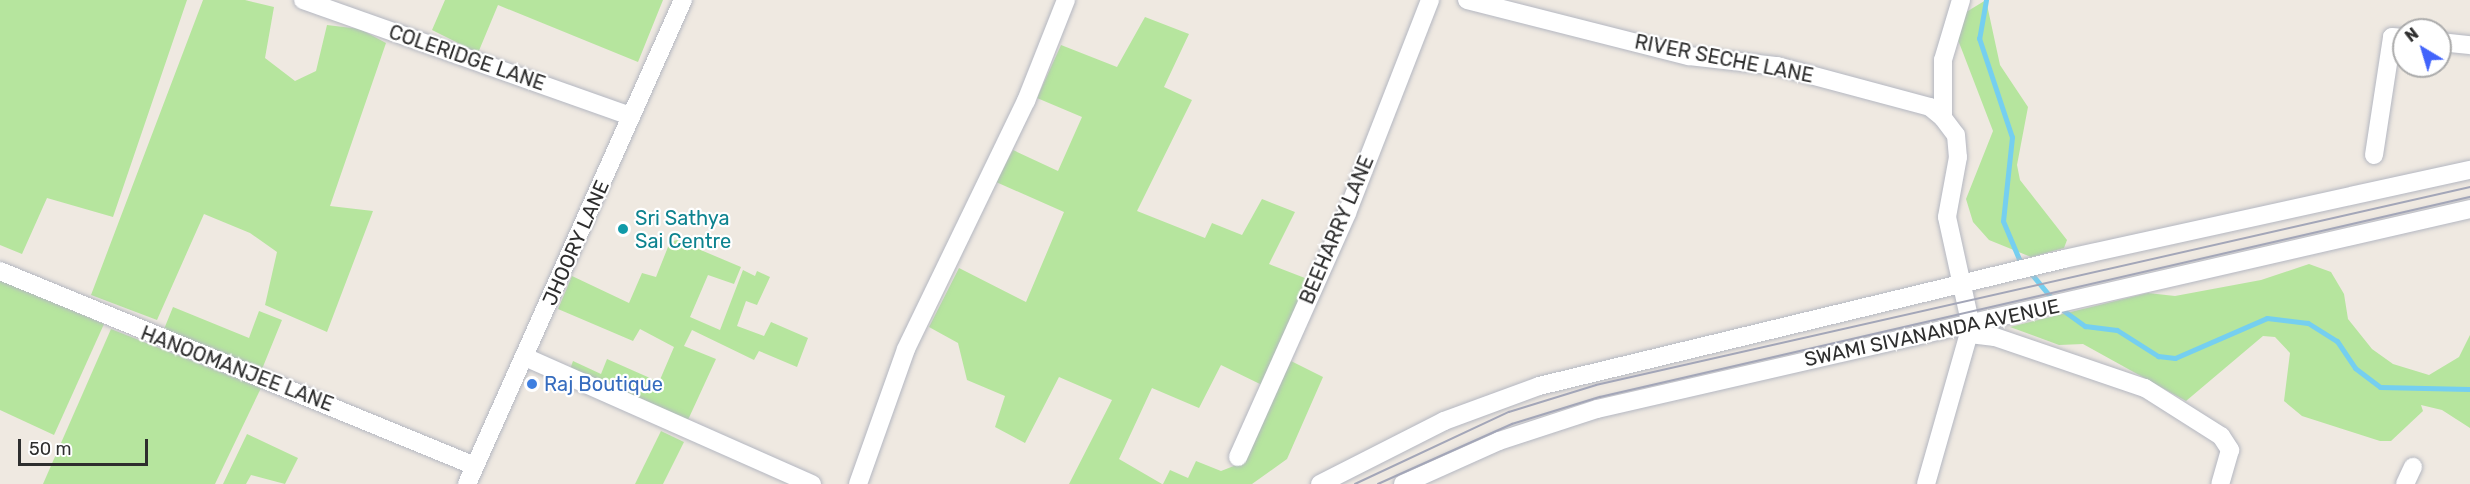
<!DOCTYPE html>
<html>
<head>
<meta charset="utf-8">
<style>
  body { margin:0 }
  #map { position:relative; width:2470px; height:484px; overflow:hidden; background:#efe9e1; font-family:Rubik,sans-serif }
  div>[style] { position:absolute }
  .green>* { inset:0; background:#b6e59e }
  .stream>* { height:5px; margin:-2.5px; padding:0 2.5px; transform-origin:2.5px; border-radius:2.5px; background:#75cff0 }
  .roads { filter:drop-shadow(0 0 2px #b4b7c1) drop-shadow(0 0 2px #b4b7c1) }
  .minor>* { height:18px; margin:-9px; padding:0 9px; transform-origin:9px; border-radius:9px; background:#fff }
  .tram>* { height:1.5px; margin:-0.75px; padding:0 0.75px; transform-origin:0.75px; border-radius:0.75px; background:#a3a6b8 }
  .dots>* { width:16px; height:16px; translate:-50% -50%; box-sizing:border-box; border:3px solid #fff; border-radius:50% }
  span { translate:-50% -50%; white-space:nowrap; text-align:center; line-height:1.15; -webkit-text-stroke:4.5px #fff; paint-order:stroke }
  .street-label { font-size:20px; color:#2e2e2e }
  .culture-label { font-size:20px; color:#0d838f }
  .left { translate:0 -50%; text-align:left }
  .shop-label { font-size:20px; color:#366cbe }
  .north { position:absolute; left:2392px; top:18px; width:60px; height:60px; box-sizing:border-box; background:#fff; border:2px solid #ababab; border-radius:50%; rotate:322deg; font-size:16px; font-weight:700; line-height:24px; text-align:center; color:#2e2e2e }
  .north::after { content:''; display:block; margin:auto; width:21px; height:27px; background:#4264fb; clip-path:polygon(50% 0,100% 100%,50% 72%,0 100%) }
  .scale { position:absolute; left:18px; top:439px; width:130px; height:27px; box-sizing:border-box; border:3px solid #2e2e2e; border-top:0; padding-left:8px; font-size:18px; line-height:21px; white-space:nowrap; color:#2e2e2e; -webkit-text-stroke:4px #fff; paint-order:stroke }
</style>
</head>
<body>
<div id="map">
  <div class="green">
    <i style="clip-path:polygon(0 0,187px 0,113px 217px,47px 198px,22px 254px,0 245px)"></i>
    <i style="clip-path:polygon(203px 0,245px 0,274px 7px,265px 58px,295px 81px,316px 71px,327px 25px,360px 29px,386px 43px,330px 206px,373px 211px,327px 332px,265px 305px,277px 252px,250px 233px,204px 214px,157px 320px,91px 295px)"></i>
    <i style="clip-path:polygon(445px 0,663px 0,638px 62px,498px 5px,478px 53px,432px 30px)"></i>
    <i style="clip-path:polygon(1986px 0,2000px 65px,2028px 107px,2017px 165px,2020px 180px,2067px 240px,2064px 248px,2031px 257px,1989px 240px,1973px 222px,1966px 199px,1993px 131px,1955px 32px,1958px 17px)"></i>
    <i style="clip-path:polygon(1145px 17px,1189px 34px,1164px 87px,1192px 100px,1137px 211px,1205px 238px,1212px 223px,1242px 235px,1262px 199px,1295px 212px,1269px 264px,1310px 280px,1262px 385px,1221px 365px,1199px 408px,1152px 388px,1119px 459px,1162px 484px,1069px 484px,1112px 400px,1059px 377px,1025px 443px,995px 427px,1005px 396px,967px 380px,958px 343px,929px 327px,959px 268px,1026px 302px,1064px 212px,996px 182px,1013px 150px,1058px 171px,1082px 117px,1037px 98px,1061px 45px,1117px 67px)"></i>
    <i style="clip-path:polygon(677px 240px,741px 267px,734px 284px,708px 275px,690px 317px,720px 330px,743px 270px,755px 276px,757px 271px,770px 277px,757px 305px,746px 301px,737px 326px,764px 336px,771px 322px,808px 338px,797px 367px,759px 351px,754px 360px,692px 330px,684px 346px,716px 359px,687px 422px,569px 372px,573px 361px,601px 374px,607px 359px,659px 382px,674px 347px,640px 329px,633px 341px,558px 309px,572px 276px,629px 303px,642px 273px,656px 277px,670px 242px)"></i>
    <i style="clip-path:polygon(2309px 264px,2331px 272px,2344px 294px,2348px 319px,2372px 349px,2393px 364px,2429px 375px,2459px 357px,2470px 335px,2470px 428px,2442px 410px,2421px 405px,2423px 411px,2391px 441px,2380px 441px,2302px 416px,2284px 401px,2290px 353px,2275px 337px,2263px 336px,2186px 401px,2083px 344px,2059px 345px,2010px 327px,2148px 293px,2175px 296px,2261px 280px)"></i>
    <i style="clip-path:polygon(0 280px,104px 324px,54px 435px,0 410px)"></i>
    <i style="clip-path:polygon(173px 307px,249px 338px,259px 311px,282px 320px,260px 374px,162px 334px)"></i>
    <i style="clip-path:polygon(111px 329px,261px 388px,215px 484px,43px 484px)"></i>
    <i style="clip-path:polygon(1291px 361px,1323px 377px,1287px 459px,1252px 484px,1163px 484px,1170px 470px,1188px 478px,1196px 461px,1221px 471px,1244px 462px)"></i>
    <i style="clip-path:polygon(661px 431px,684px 442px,663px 484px,635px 484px)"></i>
    <i style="clip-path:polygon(247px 434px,298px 458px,285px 484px,251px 475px,246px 484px,223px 484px)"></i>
  </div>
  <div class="stream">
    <i style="left:1986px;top:0;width:39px;rotate:100deg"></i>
    <i style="left:1979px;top:38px;width:104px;rotate:71.6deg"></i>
    <i style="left:2012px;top:137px;width:84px;rotate:96.1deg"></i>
    <i style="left:2003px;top:221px;width:41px;rotate:67.2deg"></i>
    <i style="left:2019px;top:259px;width:55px;rotate:50.2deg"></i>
    <i style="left:2060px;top:308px;width:31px;rotate:36deg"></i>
    <i style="left:2085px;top:326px;width:32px;rotate:7deg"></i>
    <i style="left:2117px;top:330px;width:49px;rotate:32.4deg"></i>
    <i style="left:2158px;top:356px;width:17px;rotate:7deg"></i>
    <i style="left:2175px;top:358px;width:100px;rotate:-23.5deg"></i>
    <i style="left:2267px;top:318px;width:41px;rotate:7deg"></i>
    <i style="left:2308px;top:323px;width:34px;rotate:32deg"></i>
    <i style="left:2337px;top:341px;width:32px;rotate:56deg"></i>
    <i style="left:2355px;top:368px;width:31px;rotate:37deg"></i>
    <i style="left:2380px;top:387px;width:90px;rotate:1.3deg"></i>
  </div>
  <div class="roads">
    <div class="minor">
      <i style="left:303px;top:0;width:348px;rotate:19.5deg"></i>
      <i style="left:1467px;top:0;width:229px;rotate:14.2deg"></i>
      <i style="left:1689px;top:56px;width:89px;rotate:6.5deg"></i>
      <i style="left:1777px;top:66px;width:158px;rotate:15deg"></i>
      <i style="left:1930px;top:107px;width:17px;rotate:40deg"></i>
      <i style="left:1943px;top:118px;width:21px;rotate:53deg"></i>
      <i style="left:1956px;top:135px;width:22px;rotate:85deg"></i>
      <i style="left:1958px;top:157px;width:61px;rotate:100.4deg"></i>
      <i style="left:1947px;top:217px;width:112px;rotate:77.6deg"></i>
      <i style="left:1971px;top:326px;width:164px;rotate:105.9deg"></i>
      <i style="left:2440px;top:42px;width:30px;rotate:6deg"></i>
      <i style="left:1943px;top:118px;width:58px;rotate:-90deg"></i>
      <i style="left:1943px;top:60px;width:63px;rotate:-73.3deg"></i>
      <i style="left:2374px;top:155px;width:119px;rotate:-81.3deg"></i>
      <i style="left:2392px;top:37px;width:12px;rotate:5deg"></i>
      <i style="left:0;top:271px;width:513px;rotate:22.32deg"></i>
      <i style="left:1970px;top:334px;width:25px;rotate:7deg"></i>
      <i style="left:1995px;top:337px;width:158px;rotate:18.8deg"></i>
      <i style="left:2145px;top:388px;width:90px;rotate:32.3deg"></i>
      <i style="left:2221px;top:436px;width:17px;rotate:57deg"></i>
      <i style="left:2230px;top:450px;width:35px;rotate:106deg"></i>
      <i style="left:525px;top:357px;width:314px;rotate:23.9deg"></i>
      <i style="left:1238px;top:457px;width:267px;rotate:-65.9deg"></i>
      <i style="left:1347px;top:213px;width:229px;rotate:-68.7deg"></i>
      <i style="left:467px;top:484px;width:530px;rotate:-65.95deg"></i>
      <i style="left:858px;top:484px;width:143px;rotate:-70.4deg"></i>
      <i style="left:906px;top:349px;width:276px;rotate:-64.2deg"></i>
      <i style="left:1026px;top:101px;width:109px;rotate:-68.4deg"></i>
      <i style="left:1320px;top:484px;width:139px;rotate:-26.9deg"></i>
      <i style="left:1444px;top:421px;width:101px;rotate:-20.2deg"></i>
      <i style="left:1539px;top:386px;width:540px;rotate:-13.6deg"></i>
      <i style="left:2064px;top:259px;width:416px;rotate:-12.4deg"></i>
      <i style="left:1403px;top:484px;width:105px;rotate:-24.1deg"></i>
      <i style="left:1499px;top:441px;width:103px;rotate:-18.1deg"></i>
      <i style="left:1597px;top:409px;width:896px;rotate:-12.9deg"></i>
      <i style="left:2405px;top:484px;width:19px;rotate:-65deg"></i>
    </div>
  </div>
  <div class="tram">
    <i style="left:1355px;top:484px;width:170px;rotate:-25.1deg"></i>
    <i style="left:1509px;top:412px;width:91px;rotate:-17.2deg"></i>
    <i style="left:1596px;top:385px;width:896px;rotate:-12.76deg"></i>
    <i style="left:1378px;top:484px;width:147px;rotate:-24.1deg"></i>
    <i style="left:1512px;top:424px;width:92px;rotate:-17.1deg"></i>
    <i style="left:1600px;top:397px;width:893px;rotate:-12.95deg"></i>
  </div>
  <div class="dots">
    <i style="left:623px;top:229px;background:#0f9aa8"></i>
    <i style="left:532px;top:384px;background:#3f7fe0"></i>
  </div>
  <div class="street-label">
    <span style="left:467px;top:58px;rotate:19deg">COLERIDGE LANE</span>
    <span style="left:1724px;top:59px;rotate:11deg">RIVER SECHE LANE</span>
    <span style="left:1337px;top:230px;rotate:-67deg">BEEHARRY LANE</span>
    <span style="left:576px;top:243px;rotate:-66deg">JHOORY LANE</span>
    <span style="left:1932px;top:333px;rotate:-12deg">SWAMI SIVANANDA AVENUE</span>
    <span style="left:237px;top:369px;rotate:21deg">HANOOMANJEE LANE</span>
  </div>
  <div class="culture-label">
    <span class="left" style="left:635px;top:230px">Sri Sathya<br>Sai Centre</span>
  </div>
  <div class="shop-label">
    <span class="left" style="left:544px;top:384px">Raj Boutique</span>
  </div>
  <div class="north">N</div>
  <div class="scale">50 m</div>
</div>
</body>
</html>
